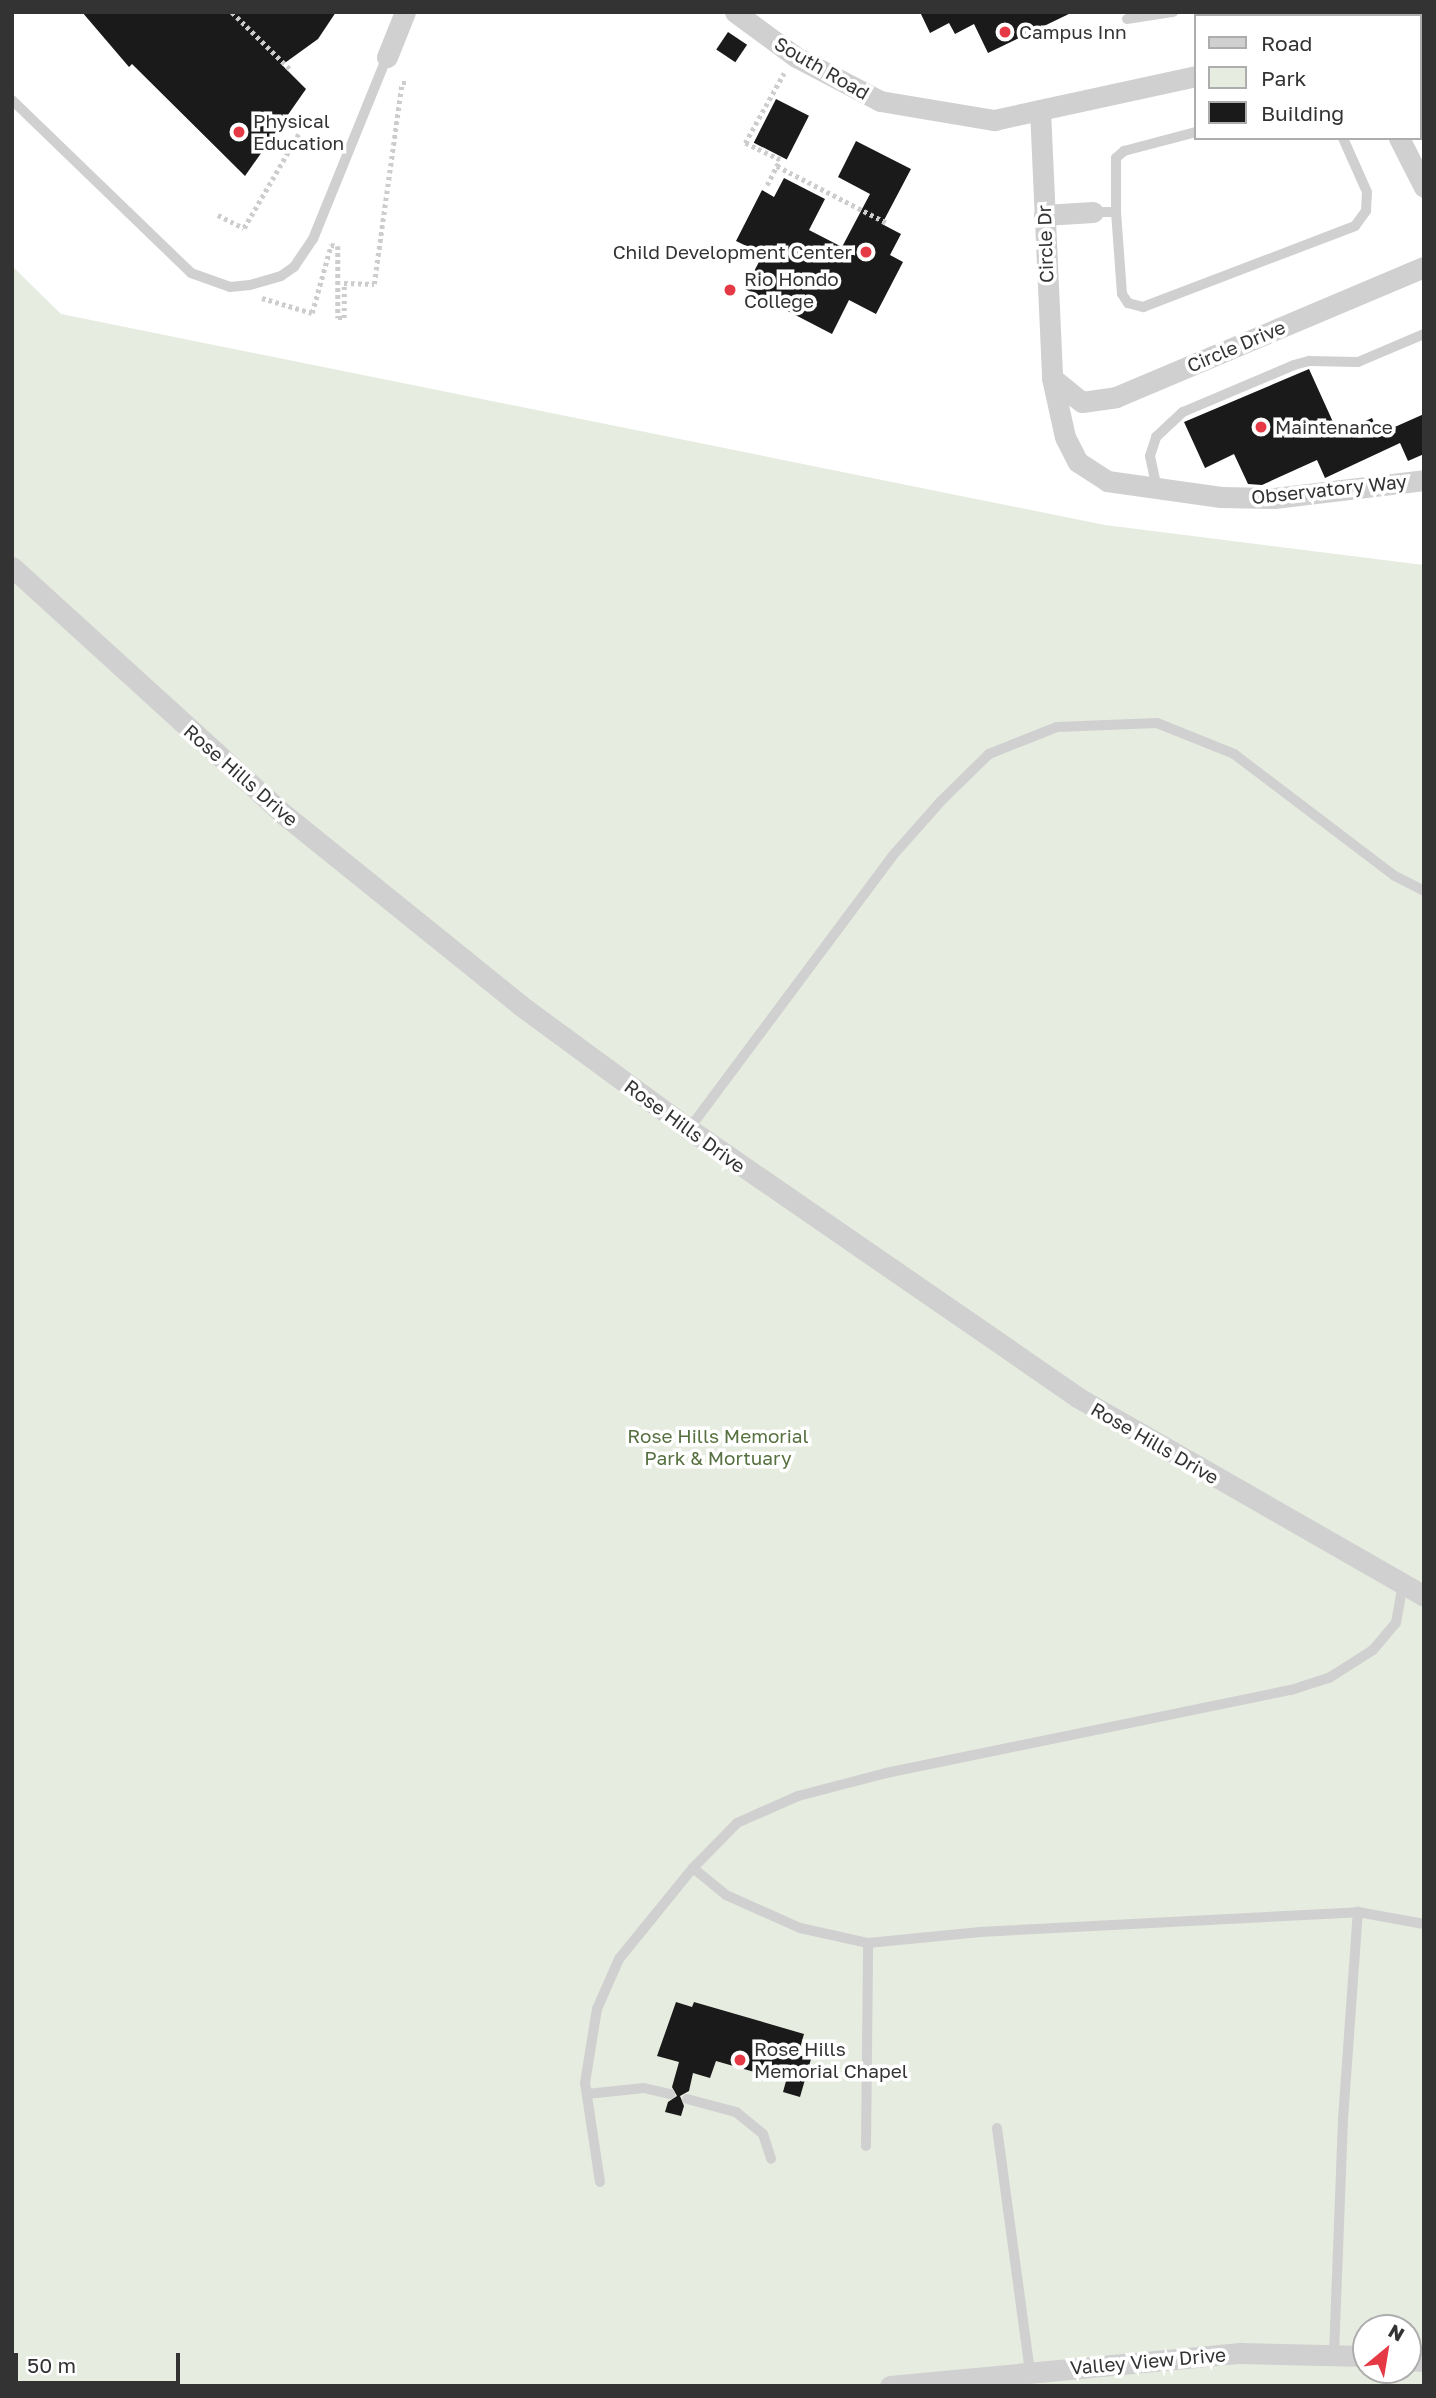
<!DOCTYPE html>
<html>
<head>
<meta charset="utf-8">
<style>
  body { margin:0 }
  #map { position:relative; width:1436px; height:2398px; overflow:hidden; background:#fff; font-family:"Golos Text",sans-serif }
  div>[style] { position:absolute }
  .green>* { inset:0; background:#e6ecdf }
  .building>* { inset:0; background:#1a1a1a; transform-origin:0 0 }
  .path>* { height:4.5px; margin-top:-2.25px; transform-origin:0; background:repeating-linear-gradient(90deg,#cdcdcd 0 3.5px,transparent 0 7px) }
  .lane>* { height:10px; margin:-5px; padding:0 5px; transform-origin:5px; border-radius:5px; background:#d0d0d0 }
  .street>* { height:21px; margin:-10.5px; padding:0 10.5px; transform-origin:10.5px; border-radius:10.5px; background:#d0d0d0 }
  .dots>* { width:19px; height:19px; translate:-50% -50%; box-sizing:border-box; border:4px solid #fff; border-radius:50% }
  span { translate:-50% -50%; white-space:nowrap; text-align:center; line-height:1.15; -webkit-text-stroke:7px #fff; paint-order:stroke }
  .poi-label { font-size:19px; color:#333 }
  .left { translate:0 -50%; text-align:left }
  .right { translate:-100% -50%; text-align:right }
  .street-label { font-size:19px; color:#333 }
  .park-label { font-size:19px; color:#56703f }
  .frame { position:absolute; inset:0; border:14px solid #333; pointer-events:none }
  .legend { position:absolute; left:1194px; top:14px; width:228px; height:126px; box-sizing:border-box; background:#fff; border:2px solid #adadad; margin:0; padding:9px 12px; list-style:none; font-size:21px; color:#333 }
  .legend li { display:flex; align-items:center; gap:14px; height:35px }
  .legend b { width:35px; border:2px solid #adadad }
  .north { position:absolute; left:1352px; top:2314px; width:70px; height:70px; box-sizing:border-box; background:#fff; border:2px solid #adadad; border-radius:50%; rotate:30deg; font-size:19px; font-weight:700; line-height:28px; text-align:center; color:#333 }
  .north::after { content:''; display:block; margin:auto; width:24px; height:32px; background:#e63946; clip-path:polygon(50% 0,100% 100%,50% 72%,0 100%) }
  .scale { position:absolute; left:14px; top:2353px; width:166px; height:32px; box-sizing:border-box; border:4px solid #333; border-top:0; padding-left:9px; font-size:21px; line-height:24px; white-space:nowrap; color:#333; -webkit-text-stroke:5px #fff; paint-order:stroke }
</style>
</head>
<body>
<div id="map">
  <div class="green">
    <i style="clip-path:polygon(evenodd,12px 266px,61px 314px,1105px 525px,1424px 565px,1424px 2386px,12px 2386px,12px 266px,1366px 2328px,1408px 2328px,1408px 2370px,1366px 2370px,1366px 2328px)"></i>
  </div>
  <div class="building">
    <i style="clip-path:polygon(82px 12px,336px 12px,318px 39px,282px 65px,306px 89px,245px 176px,132px 64px,129px 67px)"></i>
    <i style="clip-path:polygon(920px 12px,1073px 12px,988px 53px,974px 24px,955px 34px,949px 23px,930px 33px)"></i>
    <i style="left:728px;top:32px;width:23px;height:21px;rotate:34deg"></i>
    <i style="left:776px;top:99px;width:37px;height:49px;rotate:27deg"></i>
    <i style="clip-path:polygon(856px 141px,911px 169px,882px 224px,901px 234px,890px 255px,903px 262px,876px 314px,849px 300px,832px 334px,745px 289px,763px 254px,736px 241px,762px 190px,774px 197px,784px 178px,825px 199px,809px 230px,842px 247px,870px 194px,838px 177px)"></i>
    <i style="clip-path:polygon(1309px 369px,1338px 433px,1372px 418px,1379px 434px,1424px 414px,1424px 454px,1408px 461px,1400px 443px,1325px 478px,1317px 460px,1262px 485px,1248px 484px,1234px 454px,1205px 468px,1184px 422px)"></i>
    <i style="clip-path:polygon(676px 2002px,692px 2007px,694px 2002px,804px 2034px,798px 2055px,811px 2059px,800px 2097px,783px 2092px,786px 2081px,716px 2061px,710px 2078px,693px 2073px,689px 2091px,680px 2096px,684px 2106px,681px 2116px,665px 2112px,668px 2102px,677px 2096px,672px 2087px,679px 2062px,657px 2056px)"></i>
  </div>
  <div class="path">
    <i style="left:232px;top:12px;width:81px;rotate:44.5deg"></i>
    <i style="left:777px;top:166px;width:124px;rotate:27.4deg"></i>
    <i style="left:767px;top:185px;width:28px;rotate:-63deg"></i>
    <i style="left:780px;top:160px;width:39px;rotate:-154deg"></i>
    <i style="left:745px;top:143px;width:80px;rotate:-60.9deg"></i>
    <i style="left:218px;top:215px;width:29px;rotate:27deg"></i>
    <i style="left:244px;top:228px;width:110px;rotate:-59.9deg"></i>
    <i style="left:262px;top:298px;width:52px;rotate:16.7deg"></i>
    <i style="left:312px;top:313px;width:71px;rotate:-74.4deg"></i>
    <i style="left:331px;top:245px;width:7px;rotate:8deg"></i>
    <i style="left:338px;top:246px;width:72px;rotate:90deg"></i>
    <i style="left:338px;top:318px;width:6px"></i>
    <i style="left:344px;top:318px;width:35px;rotate:-90deg"></i>
    <i style="left:344px;top:283px;width:30px;rotate:2deg"></i>
    <i style="left:374px;top:284px;width:203px;rotate:-82.1deg"></i>
    <i style="left:402px;top:83px;width:5px"></i>
  </div>
  <div class="lane">
    <i style="left:1302px;top:12px;width:9px;rotate:27deg"></i>
    <i style="left:1127px;top:19px;width:47px;rotate:-8.7deg"></i>
    <i style="left:1420px;top:77px;width:4px;rotate:-14deg"></i>
    <i style="left:1420px;top:95px;width:7px;rotate:56deg"></i>
    <i style="left:12px;top:100px;width:249px;rotate:44deg"></i>
    <i style="left:191px;top:273px;width:41px;rotate:19.7deg"></i>
    <i style="left:230px;top:287px;width:20px;rotate:-6deg"></i>
    <i style="left:250px;top:285px;width:32px;rotate:-16deg"></i>
    <i style="left:281px;top:276px;width:16px;rotate:-35deg"></i>
    <i style="left:294px;top:267px;width:34px;rotate:-56deg"></i>
    <i style="left:313px;top:239px;width:196px;rotate:-67.9deg"></i>
    <i style="left:1093px;top:212px;width:23px"></i>
    <i style="left:1116px;top:212px;width:54px;rotate:-90deg"></i>
    <i style="left:1116px;top:158px;width:11px;rotate:-41deg"></i>
    <i style="left:1124px;top:151px;width:74px;rotate:-14.8deg"></i>
    <i style="left:1116px;top:212px;width:82px;rotate:85.8deg"></i>
    <i style="left:1122px;top:294px;width:11px;rotate:56deg"></i>
    <i style="left:1128px;top:303px;width:16px;rotate:15deg"></i>
    <i style="left:1143px;top:307px;width:227px;rotate:-20.9deg"></i>
    <i style="left:1355px;top:226px;width:19px;rotate:-54deg"></i>
    <i style="left:1366px;top:211px;width:19px;rotate:-87deg"></i>
    <i style="left:1367px;top:192px;width:59px;rotate:-114deg"></i>
    <i style="left:1157px;top:489px;width:34px;rotate:-102deg"></i>
    <i style="left:1150px;top:456px;width:20px;rotate:-72deg"></i>
    <i style="left:1156px;top:437px;width:37px;rotate:-43deg"></i>
    <i style="left:1183px;top:412px;width:121px;rotate:-22.9deg"></i>
    <i style="left:1294px;top:365px;width:16px;rotate:-15deg"></i>
    <i style="left:1309px;top:361px;width:49px;rotate:1.2deg"></i>
    <i style="left:1358px;top:362px;width:72px;rotate:-23deg"></i>
    <i style="left:689px;top:1129px;width:344px;rotate:-53.3deg"></i>
    <i style="left:895px;top:853px;width:69px;rotate:-48.5deg"></i>
    <i style="left:941px;top:801px;width:67px;rotate:-44.4deg"></i>
    <i style="left:989px;top:754px;width:73px;rotate:-21.7deg"></i>
    <i style="left:1057px;top:727px;width:100px;rotate:-2.3deg"></i>
    <i style="left:1157px;top:723px;width:83px;rotate:21.9deg"></i>
    <i style="left:1234px;top:754px;width:202px;rotate:37.2deg"></i>
    <i style="left:1395px;top:876px;width:33px;rotate:27deg"></i>
    <i style="left:693px;top:1868px;width:43px;rotate:39.3deg"></i>
    <i style="left:726px;top:1895px;width:81px;rotate:24deg"></i>
    <i style="left:800px;top:1928px;width:70px;rotate:12.4deg"></i>
    <i style="left:868px;top:1943px;width:113px;rotate:-5.6deg"></i>
    <i style="left:980px;top:1932px;width:379px;rotate:-3deg"></i>
    <i style="left:1358px;top:1912px;width:67px;rotate:10.3deg"></i>
    <i style="left:587px;top:2094px;width:57px;rotate:-6deg"></i>
    <i style="left:644px;top:2088px;width:27px;rotate:13deg"></i>
    <i style="left:687px;top:2099px;width:51px;rotate:14.9deg"></i>
    <i style="left:736px;top:2112px;width:35px;rotate:39deg"></i>
    <i style="left:763px;top:2134px;width:26px;rotate:72deg"></i>
    <i style="left:997px;top:2128px;width:245px;rotate:82.3deg"></i>
    <i style="left:866px;top:2146px;width:203px;rotate:-89.4deg"></i>
    <i style="left:600px;top:2182px;width:100px;rotate:-98.6deg"></i>
    <i style="left:585px;top:2083px;width:75px;rotate:-80.8deg"></i>
    <i style="left:597px;top:2009px;width:55px;rotate:-66.3deg"></i>
    <i style="left:619px;top:1959px;width:117px;rotate:-50.9deg"></i>
    <i style="left:693px;top:1868px;width:63px;rotate:-45.6deg"></i>
    <i style="left:737px;top:1823px;width:67px;rotate:-23.9deg"></i>
    <i style="left:798px;top:1796px;width:91px;rotate:-14.6deg"></i>
    <i style="left:886px;top:1773px;width:413px;rotate:-11.6deg"></i>
    <i style="left:1291px;top:1690px;width:40px;rotate:-18deg"></i>
    <i style="left:1329px;top:1678px;width:52px;rotate:-32.5deg"></i>
    <i style="left:1373px;top:1650px;width:35px;rotate:-50deg"></i>
    <i style="left:1396px;top:1623px;width:39px;rotate:-80deg"></i>
    <i style="left:1334px;top:2354px;width:235px;rotate:-87.8deg"></i>
    <i style="left:1343px;top:2119px;width:208px;rotate:-85.9deg"></i>
  </div>
  <div class="street">
    <i style="left:735px;top:12px;width:76px;rotate:36.4deg"></i>
    <i style="left:796px;top:57px;width:95px;rotate:27.6deg"></i>
    <i style="left:880px;top:101px;width:116px;rotate:9.5deg"></i>
    <i style="left:994px;top:120px;width:207px;rotate:-12.3deg"></i>
    <i style="left:1340px;top:12px;width:4px;rotate:63deg"></i>
    <i style="left:1420px;top:18px;width:4px;rotate:-14deg"></i>
    <i style="left:387px;top:57px;width:48px;rotate:-68.2deg"></i>
    <i style="left:1040px;top:110px;width:268px;rotate:87.4deg"></i>
    <i style="left:1052px;top:378px;width:60px;rotate:77.6deg"></i>
    <i style="left:1065px;top:437px;width:28px;rotate:63deg"></i>
    <i style="left:1078px;top:462px;width:35px;rotate:33deg"></i>
    <i style="left:1107px;top:481px;width:115px;rotate:8deg"></i>
    <i style="left:1221px;top:497px;width:53px;rotate:1.1deg"></i>
    <i style="left:1274px;top:498px;width:151px;rotate:-6.8deg"></i>
    <i style="left:1399px;top:138px;width:55px;rotate:63deg"></i>
    <i style="left:1044px;top:215px;width:49px;rotate:-3.5deg"></i>
    <i style="left:1052px;top:378px;width:38px;rotate:39deg"></i>
    <i style="left:1082px;top:402px;width:34px;rotate:-8deg"></i>
    <i style="left:1116px;top:397px;width:334px;rotate:-22.9deg"></i>
    <i style="left:12px;top:567px;width:370px;rotate:42.3deg"></i>
    <i style="left:286px;top:816px;width:301px;rotate:38.9deg"></i>
    <i style="left:520px;top:1005px;width:210px;rotate:36.3deg"></i>
    <i style="left:689px;top:1129px;width:472px;rotate:34.6deg"></i>
    <i style="left:1077px;top:1397px;width:400px;rotate:29.8deg"></i>
    <i style="left:1408px;top:2360px;width:16px;rotate:4deg"></i>
    <i style="left:890px;top:2386px;width:352px;rotate:-5.4deg"></i>
    <i style="left:1240px;top:2353px;width:126px;rotate:1.4deg"></i>
  </div>
  <div class="dots">
    <i style="left:1005px;top:32px;background:#e63946"></i>
    <i style="left:239px;top:132px;background:#e63946"></i>
    <i style="left:866px;top:252px;background:#e63946"></i>
    <i style="left:730px;top:290px;background:#e63946"></i>
    <i style="left:1261px;top:427px;background:#e63946"></i>
    <i style="left:740px;top:2060px;background:#e63946"></i>
  </div>
  <div class="poi-label">
    <span class="left" style="left:1019px;top:32px">Campus Inn</span>
    <span class="left" style="left:253px;top:132px">Physical<br>Education</span>
    <span class="right" style="left:852px;top:252px">Child Development Center</span>
    <span class="left" style="left:744px;top:290px">Rio Hondo<br>College</span>
    <span class="left" style="left:1275px;top:427px">Maintenance</span>
    <span class="left" style="left:754px;top:2060px">Rose Hills<br>Memorial Chapel</span>
  </div>
  <div class="street-label">
    <span style="left:822px;top:68px;rotate:30deg">South Road</span>
    <span style="left:1045px;top:244px;rotate:-92deg">Circle Dr</span>
    <span style="left:1236px;top:346px;rotate:-23deg">Circle Drive</span>
    <span style="left:1329px;top:489px;rotate:-6deg">Observatory Way</span>
    <span style="left:241px;top:775px;rotate:41deg">Rose Hills Drive</span>
    <span style="left:685px;top:1126px;rotate:36deg">Rose Hills Drive</span>
    <span style="left:1155px;top:1443px;rotate:30deg">Rose Hills Drive</span>
    <span style="left:1148px;top:2361px;rotate:-5deg">Valley View Drive</span>
  </div>
  <div class="park-label">
    <span style="left:718px;top:1447px">Rose Hills Memorial<br>Park &amp; Mortuary</span>
  </div>
  <div class="frame"></div>
  <ul class="legend">
  <li><b style="height:9px;background:#d0d0d0"></b>Road</li>
  <li><b style="height:19px;background:#e6ecdf"></b>Park</li>
  <li><b style="height:19px;background:#1a1a1a"></b>Building</li>
  </ul>
  <div class="north">N</div>
  <div class="scale">50 m</div>
</div>
</body>
</html>
